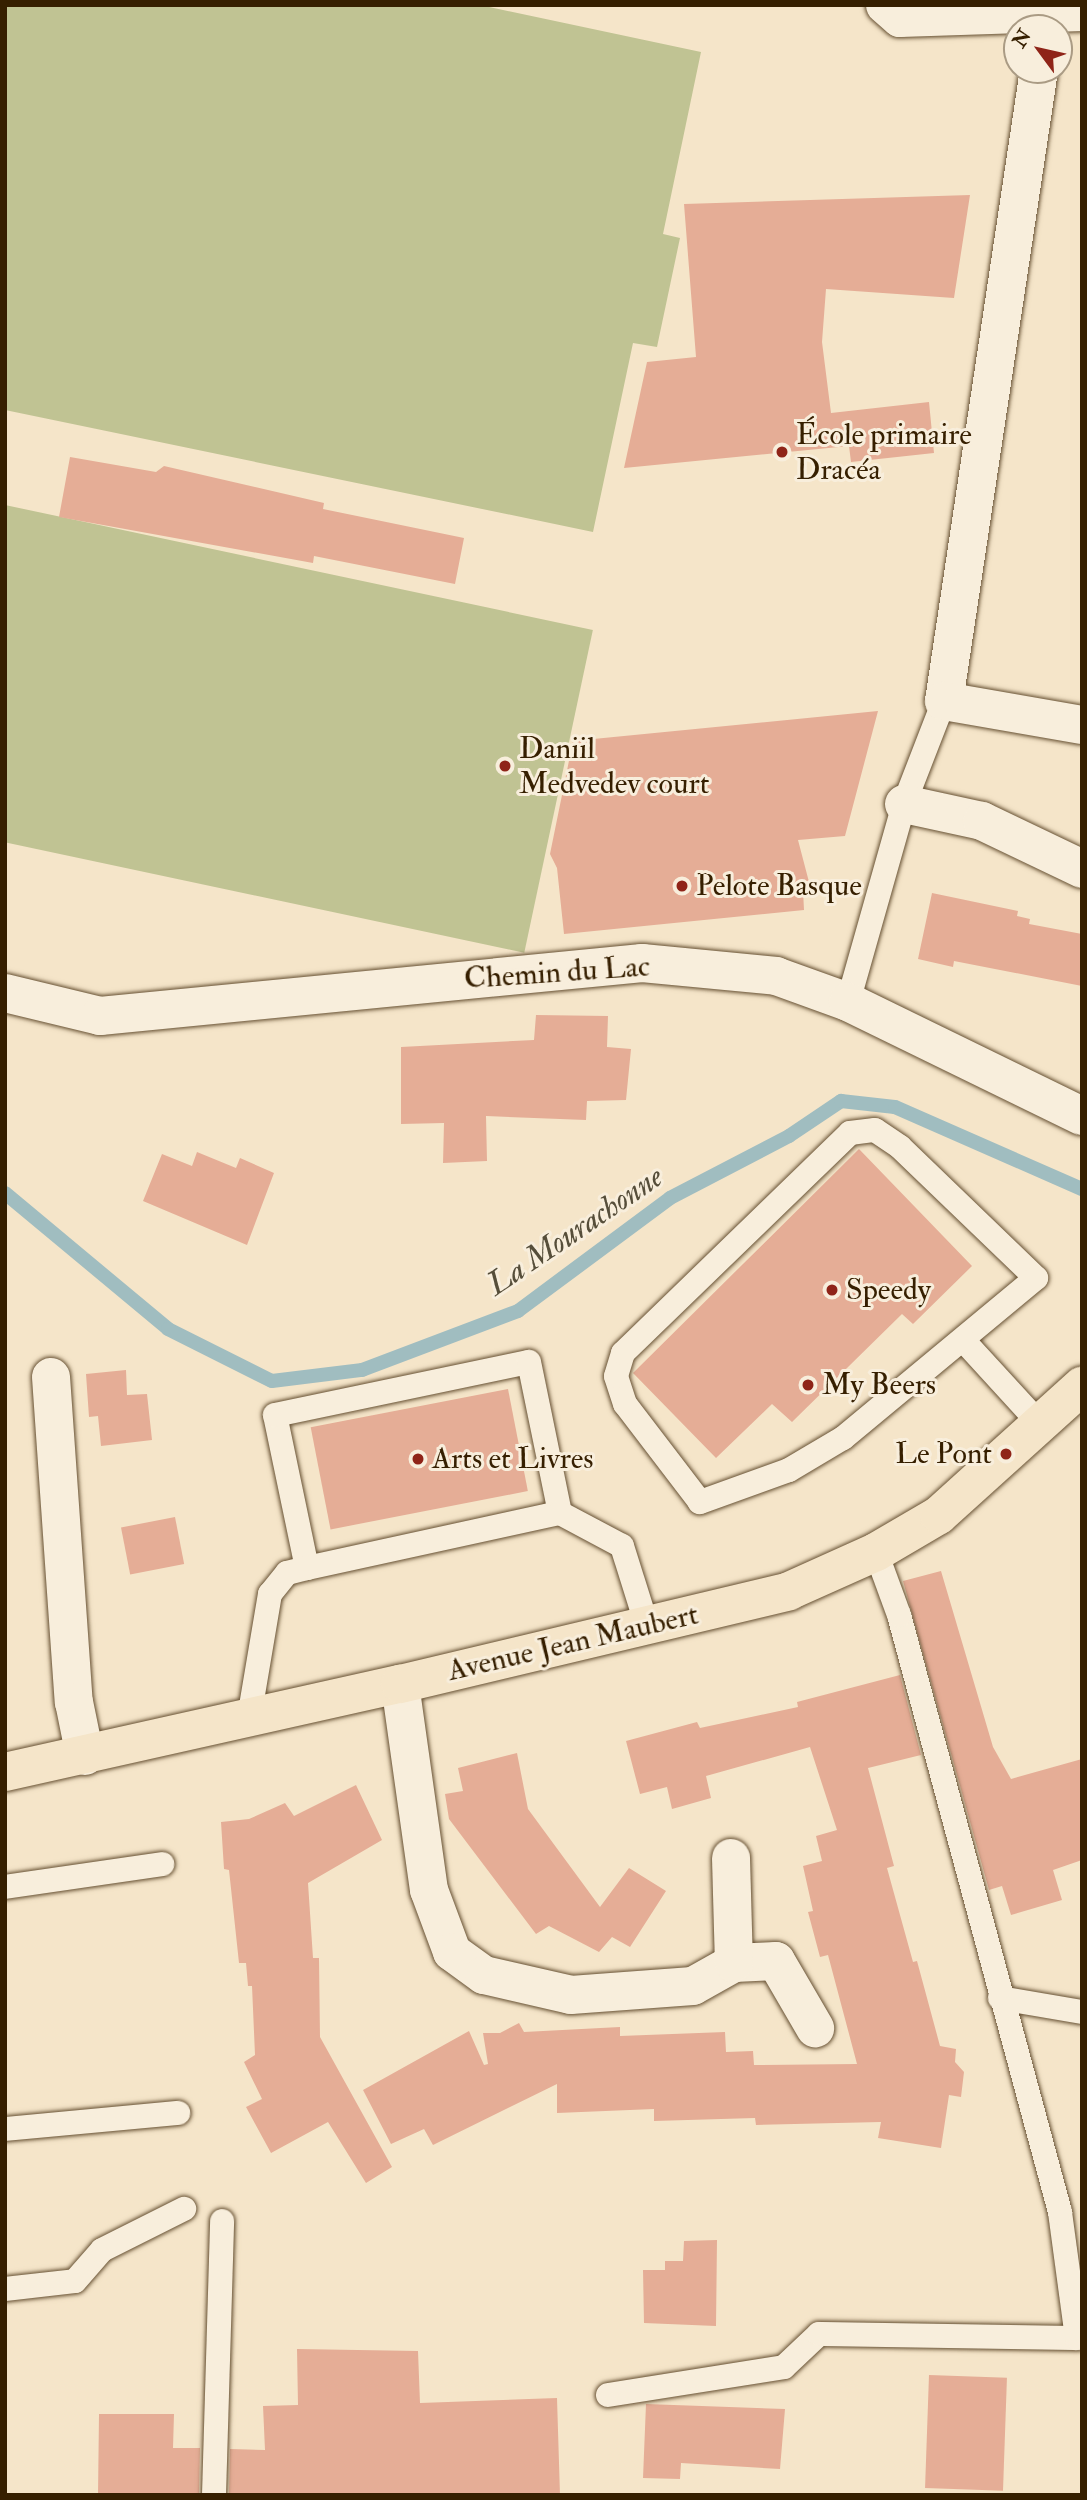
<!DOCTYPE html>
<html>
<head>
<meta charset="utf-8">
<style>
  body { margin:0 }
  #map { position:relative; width:1087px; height:2500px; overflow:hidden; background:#f5e5c9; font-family:"IM FELL Double Pica",serif }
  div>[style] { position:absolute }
  .green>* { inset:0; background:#c0c393; transform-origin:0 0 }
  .stream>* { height:14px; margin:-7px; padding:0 7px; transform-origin:7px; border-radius:7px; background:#a0bdc0 }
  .building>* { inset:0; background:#e5ad96; transform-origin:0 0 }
  .roads { filter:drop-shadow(0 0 2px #665032) drop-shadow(0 0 2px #665032) }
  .lane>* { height:24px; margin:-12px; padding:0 12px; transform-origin:12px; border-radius:12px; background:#f8eedc }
  .street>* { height:38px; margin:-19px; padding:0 19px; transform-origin:19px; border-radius:19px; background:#f8eedc }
  .primary>* { height:38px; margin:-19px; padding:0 19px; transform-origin:19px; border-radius:19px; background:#f5e5c9 }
  .dots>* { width:19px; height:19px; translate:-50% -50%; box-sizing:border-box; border:4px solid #f8eedc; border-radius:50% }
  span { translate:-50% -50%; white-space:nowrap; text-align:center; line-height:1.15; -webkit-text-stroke:6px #f8eedc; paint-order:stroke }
  .poi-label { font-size:30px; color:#361f00 }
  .left { translate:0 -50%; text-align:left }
  .right { translate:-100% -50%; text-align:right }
  .street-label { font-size:30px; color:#361f00 }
  .water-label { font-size:32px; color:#564e3a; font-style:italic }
  .frame { position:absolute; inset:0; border:7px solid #361f00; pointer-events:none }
  .north { position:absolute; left:1003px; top:14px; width:70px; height:70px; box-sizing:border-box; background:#f8eedc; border:2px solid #aa9b84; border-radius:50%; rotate:303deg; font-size:19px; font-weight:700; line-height:28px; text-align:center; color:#361f00 }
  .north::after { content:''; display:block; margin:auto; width:24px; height:32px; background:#8f2418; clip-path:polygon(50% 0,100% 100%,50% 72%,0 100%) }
</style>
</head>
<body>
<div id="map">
  <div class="green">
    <i style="clip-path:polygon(5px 5px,480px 5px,701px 52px,663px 234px,680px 238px,657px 347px,633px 343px,593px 532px,5px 410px)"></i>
    <i style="left:5px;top:505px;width:601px;height:330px;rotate:12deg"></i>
  </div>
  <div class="stream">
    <i style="left:5px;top:1193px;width:212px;rotate:39.8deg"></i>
    <i style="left:168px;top:1329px;width:116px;rotate:26.6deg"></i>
    <i style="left:272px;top:1381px;width:91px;rotate:-7deg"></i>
    <i style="left:362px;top:1370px;width:167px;rotate:-20.7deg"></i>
    <i style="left:518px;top:1311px;width:189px;rotate:-36.6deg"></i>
    <i style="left:670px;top:1198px;width:134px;rotate:-27.5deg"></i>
    <i style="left:789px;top:1136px;width:63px;rotate:-33.9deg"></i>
    <i style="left:841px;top:1101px;width:54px;rotate:6.3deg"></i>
    <i style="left:895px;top:1107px;width:204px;rotate:23.7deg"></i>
  </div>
  <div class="building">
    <i style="clip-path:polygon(970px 195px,954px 298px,826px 289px,822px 342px,831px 413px,929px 402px,934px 453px,851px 462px,849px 446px,624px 468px,647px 362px,696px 357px,684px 204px)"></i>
    <i style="clip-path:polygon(70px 457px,156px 472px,164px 466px,324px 503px,323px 509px,464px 538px,455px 584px,314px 556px,313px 563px,59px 517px)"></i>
    <i style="clip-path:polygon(878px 711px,845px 836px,798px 840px,809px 882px,803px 890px,804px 910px,564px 934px,557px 868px,550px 854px,573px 741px)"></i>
    <i style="clip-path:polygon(932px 893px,1018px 911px,1017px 916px,1030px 919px,1029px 924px,1082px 934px,1082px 986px,954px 961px,953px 967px,918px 959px)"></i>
    <i style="clip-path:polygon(536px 1015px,608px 1016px,607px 1047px,631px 1049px,626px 1100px,587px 1101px,586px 1120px,486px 1116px,487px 1161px,443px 1163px,444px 1123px,401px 1124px,401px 1047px,534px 1040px)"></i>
    <i style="clip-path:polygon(859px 1149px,972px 1266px,913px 1324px,902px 1314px,792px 1422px,772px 1404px,716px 1458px,633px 1373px)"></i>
    <i style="clip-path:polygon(197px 1152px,236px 1168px,240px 1158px,274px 1173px,247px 1245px,143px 1201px,162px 1154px,192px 1166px)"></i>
    <i style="clip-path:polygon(126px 1370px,127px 1395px,147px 1394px,152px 1440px,101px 1446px,98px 1416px,89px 1417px,86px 1374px)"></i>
    <i style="left:508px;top:1389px;width:104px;height:201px;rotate:79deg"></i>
    <i style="left:175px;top:1517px;width:48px;height:55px;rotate:79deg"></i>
    <i style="clip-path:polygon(941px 1571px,993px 1747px,1011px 1779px,1082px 1759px,1082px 1860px,1053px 1870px,1062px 1900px,1011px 1915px,1002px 1886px,989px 1890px,903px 1581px)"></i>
    <i style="clip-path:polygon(900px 1675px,921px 1755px,868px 1768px,894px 1866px,887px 1868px,913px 1962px,917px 1961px,940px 2046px,956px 2049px,955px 2062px,964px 2072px,961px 2097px,949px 2095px,941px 2148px,878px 2138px,881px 2122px,756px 2125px,755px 2118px,654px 2121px,654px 2109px,557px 2113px,557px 2084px,433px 2145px,424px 2129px,391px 2144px,363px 2090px,469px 2031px,484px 2065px,488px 2064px,483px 2033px,500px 2033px,519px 2023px,524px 2032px,620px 2027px,620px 2036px,725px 2032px,726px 2052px,753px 2051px,754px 2065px,857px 2064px,828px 1955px,820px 1957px,808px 1912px,813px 1911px,803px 1866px,822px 1861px,816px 1836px,837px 1830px,810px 1747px,706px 1776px,711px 1798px,672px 1809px,667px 1787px,640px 1794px,626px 1741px,697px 1722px,700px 1728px,798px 1707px,797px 1702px)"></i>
    <i style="clip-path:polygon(517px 1753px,528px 1809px,600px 1907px,629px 1868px,666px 1891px,630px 1947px,612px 1937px,599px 1952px,549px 1926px,536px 1934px,449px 1819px,445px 1794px,463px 1791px,458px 1768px)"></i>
    <i style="clip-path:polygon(356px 1785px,382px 1840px,308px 1883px,313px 1958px,319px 1958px,320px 2037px,392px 2167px,366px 2183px,328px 2122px,271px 2153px,246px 2107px,262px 2099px,244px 2062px,255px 2055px,252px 1986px,248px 1986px,246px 1963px,239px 1963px,229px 1870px,224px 1869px,221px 1822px,249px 1819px,285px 1803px,294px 1816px)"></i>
    <i style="clip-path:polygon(717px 2240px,716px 2326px,644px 2323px,643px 2270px,665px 2270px,665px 2261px,683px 2261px,684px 2241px)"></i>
    <i style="clip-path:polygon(297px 2349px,418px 2351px,420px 2403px,557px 2398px,560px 2495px,229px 2495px,230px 2449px,265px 2450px,263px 2406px,298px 2405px)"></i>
    <i style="left:929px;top:2375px;width:78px;height:113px;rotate:2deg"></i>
    <i style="clip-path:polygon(646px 2404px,785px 2409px,780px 2469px,681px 2463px,680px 2479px,643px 2478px)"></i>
    <i style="clip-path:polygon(99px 2414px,174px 2414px,173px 2448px,200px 2448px,199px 2495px,98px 2495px)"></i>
  </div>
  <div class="roads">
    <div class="lane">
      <i style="left:848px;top:1002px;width:206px;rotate:-74.2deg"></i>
      <i style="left:904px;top:804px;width:110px;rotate:-68.8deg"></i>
      <i style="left:875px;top:1130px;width:30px;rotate:34deg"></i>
      <i style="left:900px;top:1147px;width:189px;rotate:43.9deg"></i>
      <i style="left:1036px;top:1278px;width:251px;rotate:140.3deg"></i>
      <i style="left:843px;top:1438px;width:63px;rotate:149.3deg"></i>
      <i style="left:789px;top:1470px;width:95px;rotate:160.2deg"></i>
      <i style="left:700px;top:1502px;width:123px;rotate:-127.4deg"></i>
      <i style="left:625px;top:1404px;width:29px;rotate:-108deg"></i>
      <i style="left:616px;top:1376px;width:24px;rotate:-73deg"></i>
      <i style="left:623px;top:1353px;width:316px;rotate:-44.1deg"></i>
      <i style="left:850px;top:1133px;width:25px;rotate:-7deg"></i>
      <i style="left:964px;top:1341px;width:113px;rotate:47.5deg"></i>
      <i style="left:307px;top:1568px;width:156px;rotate:-101.8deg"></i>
      <i style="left:275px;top:1415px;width:259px;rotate:-11.8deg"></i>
      <i style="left:529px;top:1362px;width:154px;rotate:78.4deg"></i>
      <i style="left:249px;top:1718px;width:126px;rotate:-80.4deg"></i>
      <i style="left:270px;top:1594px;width:27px;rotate:-51deg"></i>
      <i style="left:287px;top:1573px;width:21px;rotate:-14deg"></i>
      <i style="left:307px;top:1568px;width:259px;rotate:-12.3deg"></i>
      <i style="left:560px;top:1513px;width:70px;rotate:28deg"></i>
      <i style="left:622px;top:1546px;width:84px;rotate:72.6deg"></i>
      <i style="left:5px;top:1887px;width:159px;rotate:-8.3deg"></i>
      <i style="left:1000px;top:1998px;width:83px;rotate:9.7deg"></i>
      <i style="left:5px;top:2129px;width:174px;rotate:-5.3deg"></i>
      <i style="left:5px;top:2289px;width:70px;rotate:-6.5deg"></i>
      <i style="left:75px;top:2281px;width:41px;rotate:-48.9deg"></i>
      <i style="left:102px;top:2250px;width:92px;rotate:-26.6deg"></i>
      <i style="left:608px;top:2395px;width:178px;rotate:-9deg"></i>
      <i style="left:784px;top:2367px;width:48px;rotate:-43.3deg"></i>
      <i style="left:819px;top:2334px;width:258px;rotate:0.9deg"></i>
      <i style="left:1077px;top:2338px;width:127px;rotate:-97.7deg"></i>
      <i style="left:1060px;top:2212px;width:618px;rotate:-105.09deg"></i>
      <i style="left:899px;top:1615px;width:67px;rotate:-110.1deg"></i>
      <i style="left:214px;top:2495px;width:274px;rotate:-88.3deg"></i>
    </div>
    <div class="street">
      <i style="left:885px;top:5px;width:20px;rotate:41deg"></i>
      <i style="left:900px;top:18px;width:182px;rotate:-1.9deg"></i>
      <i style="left:1039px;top:70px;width:638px;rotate:98.56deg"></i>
      <i style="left:944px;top:701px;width:140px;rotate:9.9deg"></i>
      <i style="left:904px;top:804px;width:80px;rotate:12.3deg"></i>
      <i style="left:982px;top:821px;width:111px;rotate:25.6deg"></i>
      <i style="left:5px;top:993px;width:98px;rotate:13.6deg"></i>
      <i style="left:100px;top:1016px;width:545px;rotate:-5.58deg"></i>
      <i style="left:642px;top:963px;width:135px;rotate:5.5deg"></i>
      <i style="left:776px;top:976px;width:77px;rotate:19.9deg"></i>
      <i style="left:848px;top:1002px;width:260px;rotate:26deg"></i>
      <i style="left:51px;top:1377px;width:326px;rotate:86deg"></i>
      <i style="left:74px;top:1702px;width:55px;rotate:78.5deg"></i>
      <i style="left:400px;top:1684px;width:208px;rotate:82deg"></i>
      <i style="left:429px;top:1890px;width:66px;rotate:69.6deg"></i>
      <i style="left:452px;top:1952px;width:39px;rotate:36deg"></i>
      <i style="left:484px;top:1975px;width:89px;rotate:12.9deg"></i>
      <i style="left:571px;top:1995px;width:122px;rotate:-4.2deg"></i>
      <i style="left:693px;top:1986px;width:47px;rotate:-29.3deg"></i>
      <i style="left:734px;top:1963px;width:42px;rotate:-2.7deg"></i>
      <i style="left:776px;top:1961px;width:78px;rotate:59.8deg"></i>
      <i style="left:731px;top:1858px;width:105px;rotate:88.4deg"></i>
    </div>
    <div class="primary">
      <i style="left:5px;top:1772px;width:405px;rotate:-12.6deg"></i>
      <i style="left:400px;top:1684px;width:400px;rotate:-13.4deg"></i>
      <i style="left:789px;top:1591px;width:95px;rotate:-24.1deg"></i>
      <i style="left:876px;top:1552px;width:73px;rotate:-30.4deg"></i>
      <i style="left:939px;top:1515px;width:193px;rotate:-42.1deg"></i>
    </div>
  </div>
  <div class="dots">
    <i style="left:782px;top:452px;background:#8f2418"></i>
    <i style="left:505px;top:766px;background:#8f2418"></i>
    <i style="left:682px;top:886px;background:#8f2418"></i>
    <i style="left:832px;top:1290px;background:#8f2418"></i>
    <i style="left:808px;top:1385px;background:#8f2418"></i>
    <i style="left:1006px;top:1454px;background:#8f2418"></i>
    <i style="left:418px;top:1459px;background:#8f2418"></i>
  </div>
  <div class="poi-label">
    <span class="left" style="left:796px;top:452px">École primaire<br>Dracéa</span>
    <span class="left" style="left:519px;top:766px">Daniil<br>Medvedev court</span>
    <span class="left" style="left:696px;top:886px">Pelote Basque</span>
    <span class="left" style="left:846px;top:1290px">Speedy</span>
    <span class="left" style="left:822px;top:1385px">My Beers</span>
    <span class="right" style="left:992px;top:1454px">Le Pont</span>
    <span class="left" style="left:432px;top:1459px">Arts et Livres</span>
  </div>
  <div class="street-label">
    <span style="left:557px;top:973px;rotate:-4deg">Chemin du Lac</span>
    <span style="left:573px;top:1643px;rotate:-13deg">Avenue Jean Maubert</span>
  </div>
  <div class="water-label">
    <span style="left:575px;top:1231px;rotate:-34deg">La Mourachonne</span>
  </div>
  <div class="frame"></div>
  <div class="north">N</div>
</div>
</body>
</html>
